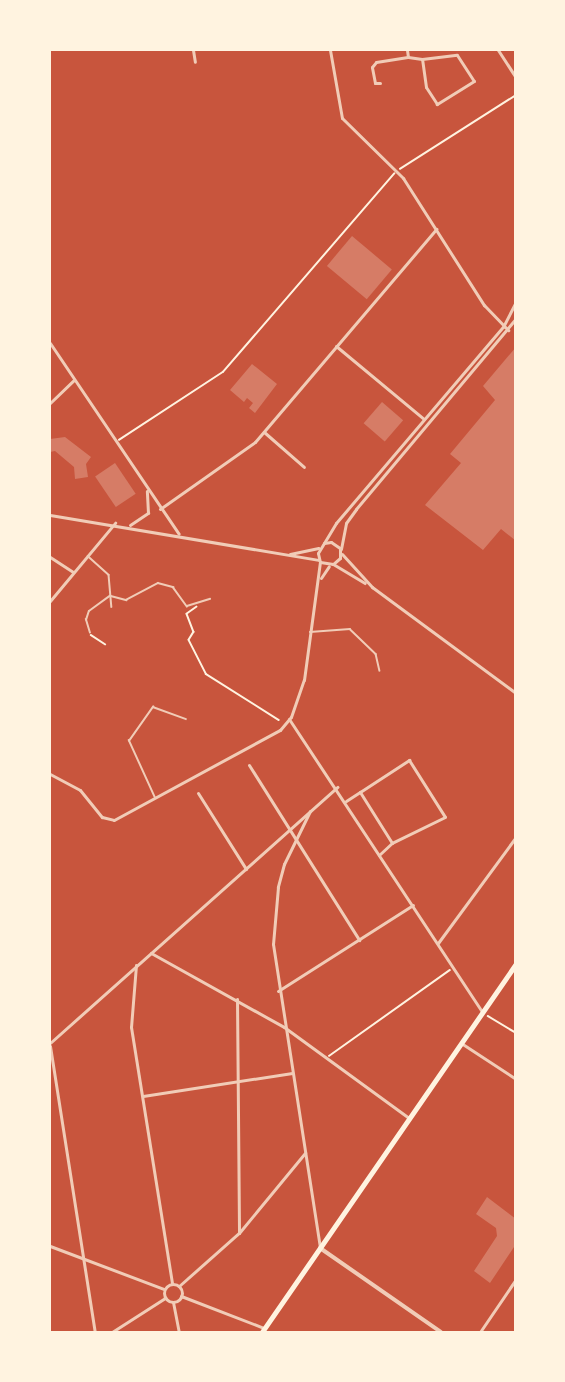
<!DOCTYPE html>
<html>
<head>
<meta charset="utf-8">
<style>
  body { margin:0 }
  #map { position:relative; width:565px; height:1382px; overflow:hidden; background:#c8553d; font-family:"IBM Plex Sans",sans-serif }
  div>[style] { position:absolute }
  .building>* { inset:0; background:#d67c66; transform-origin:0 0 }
  .path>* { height:1.5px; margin:-0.75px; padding:0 0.75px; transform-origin:0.75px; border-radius:0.75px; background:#fff3e0 }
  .service>* { height:1.5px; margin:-0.75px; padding:0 0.75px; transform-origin:0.75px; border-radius:0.75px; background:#f1ccb7 }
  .minor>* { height:3px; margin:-1.5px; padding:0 1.5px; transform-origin:1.5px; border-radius:1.5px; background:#f1ccb7 }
  .minor>.ring { margin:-1.5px; padding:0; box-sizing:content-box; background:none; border:3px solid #f1ccb7; border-radius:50% }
  .tertiary>* { height:4px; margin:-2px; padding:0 2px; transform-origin:2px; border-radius:2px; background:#f1ccb7 }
  .secondary>* { height:4.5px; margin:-2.25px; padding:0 2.25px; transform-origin:2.25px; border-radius:2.25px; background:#fff3e0 }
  span { translate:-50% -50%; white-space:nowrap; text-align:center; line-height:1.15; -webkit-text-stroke:4.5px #fff3e0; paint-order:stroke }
  .frame { position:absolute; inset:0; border:51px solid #fff3e0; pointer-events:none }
</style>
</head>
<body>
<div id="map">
  <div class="building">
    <i style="left:352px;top:236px;width:52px;height:39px;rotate:40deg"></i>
    <i style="clip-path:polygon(516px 347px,516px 541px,501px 529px,483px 550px,425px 505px,461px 463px,450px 454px,495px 400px,483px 386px)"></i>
    <i style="clip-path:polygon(252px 364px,277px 384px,255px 413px,249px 408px,253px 403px,247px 398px,244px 402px,230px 390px)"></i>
    <i style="left:382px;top:402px;width:28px;height:28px;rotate:41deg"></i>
    <i style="clip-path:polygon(65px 437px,91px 457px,86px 464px,88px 477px,75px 479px,74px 467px,55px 451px,50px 452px,50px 439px)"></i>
    <i style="left:115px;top:463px;width:37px;height:24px;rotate:56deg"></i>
    <i style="clip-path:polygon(487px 1197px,516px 1219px,516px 1244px,490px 1283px,474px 1271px,497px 1236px,496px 1228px,476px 1214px)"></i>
  </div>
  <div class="path">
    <i style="left:400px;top:169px;width:138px;rotate:-32.5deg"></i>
    <i style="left:119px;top:440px;width:124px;rotate:-33.2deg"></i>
    <i style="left:223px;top:372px;width:262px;rotate:-49.2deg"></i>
    <i style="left:197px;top:607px;width:12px;rotate:145deg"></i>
    <i style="left:187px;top:614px;width:19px;rotate:69deg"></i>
    <i style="left:194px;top:632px;width:9px;rotate:122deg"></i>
    <i style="left:189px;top:640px;width:38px;rotate:63deg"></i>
    <i style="left:206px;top:674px;width:86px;rotate:32.2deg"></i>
    <i style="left:91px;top:635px;width:17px;rotate:33deg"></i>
    <i style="left:50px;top:713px;width:6px;rotate:90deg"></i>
    <i style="left:488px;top:1016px;width:33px;rotate:31deg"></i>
    <i style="left:329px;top:1056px;width:148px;rotate:-35.4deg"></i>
  </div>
  <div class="service">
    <i style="left:88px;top:556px;width:28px;rotate:42deg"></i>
    <i style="left:109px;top:575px;width:32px;rotate:85deg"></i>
    <i style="left:111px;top:596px;width:16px;rotate:15deg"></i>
    <i style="left:126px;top:600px;width:36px;rotate:-28deg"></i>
    <i style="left:158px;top:583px;width:16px;rotate:15deg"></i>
    <i style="left:173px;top:587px;width:24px;rotate:54deg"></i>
    <i style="left:187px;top:606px;width:24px;rotate:-17deg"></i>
    <i style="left:310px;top:632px;width:40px;rotate:-4.3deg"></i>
    <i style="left:350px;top:629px;width:36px;rotate:44deg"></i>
    <i style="left:376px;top:654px;width:17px;rotate:77deg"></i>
    <i style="left:90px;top:633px;width:14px;rotate:-107deg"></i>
    <i style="left:86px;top:620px;width:9px;rotate:-72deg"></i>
    <i style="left:89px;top:611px;width:26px;rotate:-36deg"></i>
    <i style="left:155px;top:798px;width:63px;rotate:-114.5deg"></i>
    <i style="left:129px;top:741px;width:42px;rotate:-54.8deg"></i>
    <i style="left:153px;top:707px;width:35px;rotate:20deg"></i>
  </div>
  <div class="minor">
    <i style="left:193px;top:50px;width:12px;rotate:81deg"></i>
    <i style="left:330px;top:50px;width:69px;rotate:80deg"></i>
    <i style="left:342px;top:118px;width:86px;rotate:44.5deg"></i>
    <i style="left:403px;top:178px;width:151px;rotate:57.5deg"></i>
    <i style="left:484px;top:305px;width:35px;rotate:46deg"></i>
    <i style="left:407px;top:50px;width:7px;rotate:82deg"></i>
    <i style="left:498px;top:50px;width:33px;rotate:57deg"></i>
    <i style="left:457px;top:55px;width:31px;rotate:57deg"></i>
    <i style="left:474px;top:81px;width:44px;rotate:148.1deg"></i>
    <i style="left:437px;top:104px;width:20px;rotate:-123deg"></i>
    <i style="left:426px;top:87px;width:28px;rotate:-98deg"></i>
    <i style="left:422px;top:59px;width:35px;rotate:-7deg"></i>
    <i style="left:380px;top:83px;width:5px;rotate:180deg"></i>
    <i style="left:375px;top:83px;width:16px;rotate:-101deg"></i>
    <i style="left:372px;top:67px;width:6px;rotate:-51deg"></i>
    <i style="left:376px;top:62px;width:32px;rotate:-9deg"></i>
    <i style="left:408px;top:57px;width:14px;rotate:8deg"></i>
    <i style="left:50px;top:343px;width:230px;rotate:56deg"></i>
    <i style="left:336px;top:346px;width:114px;rotate:39.7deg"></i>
    <i style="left:50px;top:403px;width:33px;rotate:-44deg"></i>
    <i style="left:264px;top:432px;width:53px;rotate:41.2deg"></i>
    <i style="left:160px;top:509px;width:116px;rotate:-35.2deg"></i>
    <i style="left:255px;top:442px;width:280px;rotate:-49.6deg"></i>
    <i style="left:50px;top:515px;width:272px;rotate:9.5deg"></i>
    <i style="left:130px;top:525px;width:22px;rotate:-34deg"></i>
    <i style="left:148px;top:513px;width:22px;rotate:-93deg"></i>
    <i style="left:324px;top:543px;width:7px;rotate:-8deg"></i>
    <i style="left:331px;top:542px;width:11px;rotate:34deg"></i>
    <i style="left:340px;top:548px;width:10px;rotate:90deg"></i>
    <i style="left:340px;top:558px;width:9px;rotate:139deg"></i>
    <i style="left:333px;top:564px;width:13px;rotate:-171deg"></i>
    <i style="left:320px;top:562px;width:9px;rotate:-103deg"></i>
    <i style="left:318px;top:553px;width:35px;rotate:-59deg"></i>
    <i style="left:336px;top:523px;width:257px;rotate:-49.6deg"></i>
    <i style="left:503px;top:327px;width:29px;rotate:-63deg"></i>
    <i style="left:341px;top:549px;width:26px;rotate:-79deg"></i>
    <i style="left:346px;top:523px;width:17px;rotate:-54deg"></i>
    <i style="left:356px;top:509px;width:249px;rotate:-50deg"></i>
    <i style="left:290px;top:554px;width:29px;rotate:-12deg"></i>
    <i style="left:342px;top:554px;width:45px;rotate:47.7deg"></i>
    <i style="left:372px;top:587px;width:179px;rotate:36.4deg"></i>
    <i style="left:50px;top:557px;width:27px;rotate:33deg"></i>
    <i style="left:333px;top:564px;width:37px;rotate:31deg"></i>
    <i style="left:321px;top:578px;width:14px;rotate:-56deg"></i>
    <i style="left:50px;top:601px;width:102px;rotate:-50.2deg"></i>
    <i style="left:289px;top:719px;width:351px;rotate:56.6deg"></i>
    <i style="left:249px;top:765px;width:207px;rotate:57.8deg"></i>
    <i style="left:50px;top:774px;width:34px;rotate:28deg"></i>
    <i style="left:80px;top:790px;width:35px;rotate:51deg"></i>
    <i style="left:102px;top:817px;width:12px;rotate:14deg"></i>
    <i style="left:114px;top:820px;width:189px;rotate:-28.5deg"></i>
    <i style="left:280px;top:730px;width:17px;rotate:-50deg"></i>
    <i style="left:291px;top:717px;width:39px;rotate:-71deg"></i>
    <i style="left:304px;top:680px;width:119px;rotate:-82.3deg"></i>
    <i style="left:198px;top:793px;width:90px;rotate:57.7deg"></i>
    <i style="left:346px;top:801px;width:17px;rotate:-33deg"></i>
    <i style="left:360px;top:792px;width:59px;rotate:-33.1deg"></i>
    <i style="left:409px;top:760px;width:67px;rotate:57.7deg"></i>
    <i style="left:445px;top:817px;width:59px;rotate:153.9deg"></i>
    <i style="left:392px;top:843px;width:60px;rotate:-122.1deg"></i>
    <i style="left:310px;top:811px;width:59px;rotate:116.1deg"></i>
    <i style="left:284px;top:864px;width:24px;rotate:105deg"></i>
    <i style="left:278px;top:887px;width:57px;rotate:95deg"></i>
    <i style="left:273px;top:944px;width:308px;rotate:81.2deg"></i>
    <i style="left:379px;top:855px;width:18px;rotate:-43deg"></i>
    <i style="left:438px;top:943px;width:132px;rotate:-53.7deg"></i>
    <i style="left:151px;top:953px;width:152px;rotate:29.1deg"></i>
    <i style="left:284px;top:1027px;width:155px;rotate:36.1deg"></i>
    <i style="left:136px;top:965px;width:62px;rotate:94.6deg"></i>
    <i style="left:131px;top:1027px;width:260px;rotate:80.9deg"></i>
    <i style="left:278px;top:991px;width:160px;rotate:-32.5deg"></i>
    <i style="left:237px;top:999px;width:234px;rotate:89.5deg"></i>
    <i style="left:50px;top:1043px;width:385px;rotate:-41.7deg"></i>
    <i style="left:461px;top:1043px;width:66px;rotate:33.2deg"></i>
    <i style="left:50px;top:1046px;width:290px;rotate:81.1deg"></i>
    <i style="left:143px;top:1096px;width:151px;rotate:-8.8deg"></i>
    <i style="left:50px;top:1246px;width:122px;rotate:20.7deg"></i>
    <i class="ring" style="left:164px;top:1284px;width:15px;height:15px"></i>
    <i style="left:179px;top:1286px;width:80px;rotate:-41.5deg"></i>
    <i style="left:239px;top:1233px;width:104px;rotate:-50.5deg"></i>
    <i style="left:181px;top:1296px;width:89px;rotate:21.1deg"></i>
    <i style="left:173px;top:1302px;width:31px;rotate:79deg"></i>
    <i style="left:112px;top:1332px;width:63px;rotate:-32.7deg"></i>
    <i style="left:480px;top:1332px;width:64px;rotate:-55.8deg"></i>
  </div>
  <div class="tertiary">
    <i style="left:320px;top:1248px;width:147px;rotate:34.8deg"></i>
  </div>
  <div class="secondary">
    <i style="left:262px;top:1332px;width:447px;rotate:-55.4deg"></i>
  </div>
  <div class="frame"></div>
</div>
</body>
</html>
